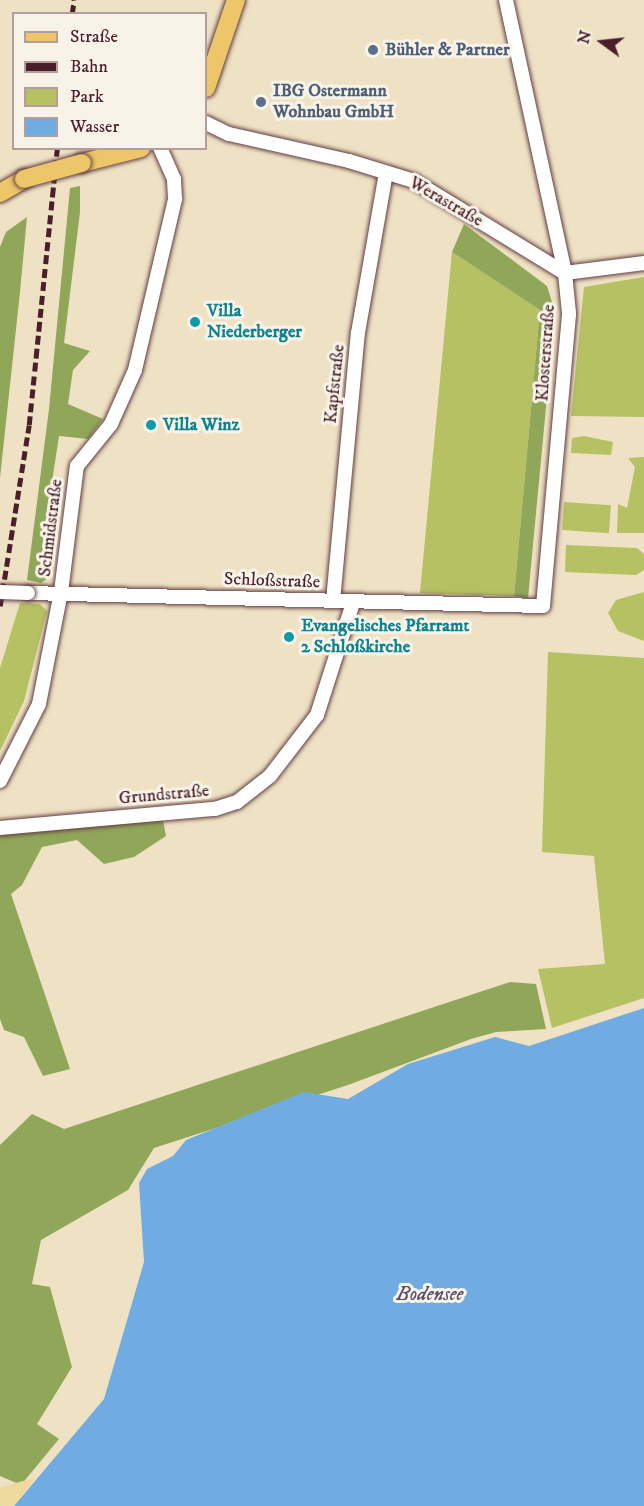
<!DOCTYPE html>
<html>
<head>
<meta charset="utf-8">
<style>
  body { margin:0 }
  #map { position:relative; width:644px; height:1506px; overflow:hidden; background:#efe2c4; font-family:"IM FELL DW Pica",serif }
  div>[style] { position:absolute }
  .green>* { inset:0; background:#b5c163; transform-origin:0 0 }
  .forest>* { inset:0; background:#90a759 }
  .sand>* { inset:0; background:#eeda9e }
  .water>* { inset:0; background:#70abe1 }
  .roads { filter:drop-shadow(0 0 2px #633c42) drop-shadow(0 0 2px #633c42) }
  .minor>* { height:14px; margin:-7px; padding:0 7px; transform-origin:7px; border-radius:7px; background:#fff }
  .major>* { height:18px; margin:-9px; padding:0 9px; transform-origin:9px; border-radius:9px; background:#ecc669 }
  .rail>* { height:4.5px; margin-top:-2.25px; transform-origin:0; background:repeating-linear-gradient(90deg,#4a1f2b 0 9px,transparent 0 13.5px) }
  .bridges { filter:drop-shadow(0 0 2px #633c42) drop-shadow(0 0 2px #633c42) }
  .minor-bridge>* { height:14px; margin:-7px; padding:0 7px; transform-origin:7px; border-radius:7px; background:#fff }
  .major-bridge>* { height:18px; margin:-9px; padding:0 9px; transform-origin:9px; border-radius:9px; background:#ecc669 }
  .dots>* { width:16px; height:16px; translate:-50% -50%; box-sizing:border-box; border:3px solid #f7f3e8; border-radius:50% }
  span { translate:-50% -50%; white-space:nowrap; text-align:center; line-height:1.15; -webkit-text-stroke:6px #f7f3e8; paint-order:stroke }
  .service-label { font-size:18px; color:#4e5e75; font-weight:700 }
  .left { translate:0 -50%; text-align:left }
  .street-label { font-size:18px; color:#4a1f2b }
  .culture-label { font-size:18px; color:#0d838f; font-weight:700 }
  .water-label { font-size:20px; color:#57506b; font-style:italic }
  .legend { position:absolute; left:12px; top:12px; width:195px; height:138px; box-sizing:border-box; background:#f7f3e8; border:2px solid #b29e9c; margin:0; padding:8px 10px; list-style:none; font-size:18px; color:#4a1f2b }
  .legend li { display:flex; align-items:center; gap:12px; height:30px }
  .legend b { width:30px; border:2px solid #b29e9c }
  .north { position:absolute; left:572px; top:12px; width:60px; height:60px; -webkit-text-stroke:4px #f7f3e8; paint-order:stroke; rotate:285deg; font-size:16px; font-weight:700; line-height:24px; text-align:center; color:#4a1f2b }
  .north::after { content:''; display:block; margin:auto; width:21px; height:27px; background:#4a1f2b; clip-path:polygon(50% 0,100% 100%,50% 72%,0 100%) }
</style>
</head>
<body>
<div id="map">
  <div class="green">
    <i style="clip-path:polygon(452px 252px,540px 310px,514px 596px,420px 593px)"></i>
    <i style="clip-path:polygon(644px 277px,644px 417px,571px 416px,584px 287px)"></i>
    <i style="clip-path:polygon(584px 436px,613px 442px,611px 455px,571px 453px,572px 438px)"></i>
    <i style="clip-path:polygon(644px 457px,644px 533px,617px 533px,618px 504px,627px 508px,635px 467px,628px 458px)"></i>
    <i style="left:564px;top:502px;width:47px;height:28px;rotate:4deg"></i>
    <i style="clip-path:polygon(566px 545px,637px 548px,644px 554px,644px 570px,636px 575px,565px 572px)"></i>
    <i style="clip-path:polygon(644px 592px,644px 641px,618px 631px,608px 613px,616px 600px)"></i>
    <i style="clip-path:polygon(20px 603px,40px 604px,47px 611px,24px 701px,0 751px,0 668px)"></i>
    <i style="clip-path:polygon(548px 652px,644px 658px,644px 998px,552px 1028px,538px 969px,605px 964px,594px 856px,542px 852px)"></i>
  </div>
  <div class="forest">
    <i style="clip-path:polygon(80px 186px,80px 212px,64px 343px,90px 351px,73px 370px,68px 404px,103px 419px,88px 439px,59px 436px,42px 547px,52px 549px,52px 575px,41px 583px,27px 580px,49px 409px,70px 188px)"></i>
    <i style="clip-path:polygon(27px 217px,20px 292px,0 478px,0 247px,6px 232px)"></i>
    <i style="clip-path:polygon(464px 224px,547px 286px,555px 312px,528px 598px,514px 596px,540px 310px,452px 252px)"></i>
    <i style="clip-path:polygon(163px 820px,166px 836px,134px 857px,104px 864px,77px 840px,42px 847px,22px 885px,11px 894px,70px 1069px,43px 1076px,24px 1037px,4px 1030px,0 1019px,0 834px)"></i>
    <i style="clip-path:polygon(510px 982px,536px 984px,546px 1029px,496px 1032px,471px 1039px,348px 1085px,154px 1148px,128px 1190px,41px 1240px,32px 1284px,50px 1287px,72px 1367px,37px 1424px,59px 1439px,21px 1485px,0 1476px,0 1145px,32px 1114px,64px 1129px)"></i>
  </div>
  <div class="sand">
    <i style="clip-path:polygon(35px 1478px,14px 1506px,0 1506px,0 1487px)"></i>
  </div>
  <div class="water">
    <i style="clip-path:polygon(644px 1008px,644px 1506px,14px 1506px,104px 1399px,144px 1262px,139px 1183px,147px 1169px,173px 1156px,186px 1140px,304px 1092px,348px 1099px,408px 1064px,495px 1037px,529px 1046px)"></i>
  </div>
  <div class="roads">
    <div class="minor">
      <i style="left:206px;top:123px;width:25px;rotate:26deg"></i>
      <i style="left:229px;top:134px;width:123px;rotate:12.7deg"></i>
      <i style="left:349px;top:161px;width:68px;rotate:17.1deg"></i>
      <i style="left:414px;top:181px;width:177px;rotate:31.4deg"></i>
      <i style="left:565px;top:273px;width:80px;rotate:-7.2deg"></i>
      <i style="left:28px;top:593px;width:515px;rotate:1.45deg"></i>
      <i style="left:543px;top:606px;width:294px;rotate:-84.9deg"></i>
      <i style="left:569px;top:313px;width:40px;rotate:-95.7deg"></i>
      <i style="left:565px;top:273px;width:279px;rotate:-102.2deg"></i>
      <i style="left:333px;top:601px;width:269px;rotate:-84.7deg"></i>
      <i style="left:358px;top:333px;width:162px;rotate:-80.1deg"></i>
      <i style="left:0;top:781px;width:86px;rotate:-63.1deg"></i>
      <i style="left:39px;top:704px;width:114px;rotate:-78.9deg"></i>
      <i style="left:61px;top:592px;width:127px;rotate:-82.8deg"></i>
      <i style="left:77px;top:466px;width:54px;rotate:-51deg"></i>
      <i style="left:111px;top:424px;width:59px;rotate:-66deg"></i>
      <i style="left:135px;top:370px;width:176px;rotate:-76.8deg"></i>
      <i style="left:175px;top:199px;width:20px;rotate:-93deg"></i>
      <i style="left:174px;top:179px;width:34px;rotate:-114deg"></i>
      <i style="left:0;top:828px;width:216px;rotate:-5.1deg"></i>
      <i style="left:215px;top:809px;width:23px;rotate:-18deg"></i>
      <i style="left:237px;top:802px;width:42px;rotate:-38.2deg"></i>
      <i style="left:270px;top:776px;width:77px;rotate:-52.4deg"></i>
      <i style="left:317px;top:715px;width:118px;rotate:-72.2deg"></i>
    </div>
    <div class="major">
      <i style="left:206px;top:88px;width:93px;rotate:-71.2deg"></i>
      <i style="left:82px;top:163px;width:61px;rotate:-14.3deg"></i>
      <i style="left:0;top:193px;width:28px;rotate:-30deg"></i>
    </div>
  </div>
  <div class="rail">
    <i style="left:72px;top:14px;width:14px;rotate:-82deg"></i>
    <i style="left:0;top:606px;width:183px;rotate:-80.9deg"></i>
    <i style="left:29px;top:425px;width:278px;rotate:-84.2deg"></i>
  </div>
  <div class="bridges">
    <div class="minor-bridge">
      <i style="left:0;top:592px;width:28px;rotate:2deg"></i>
    </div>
    <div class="major-bridge">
      <i style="left:24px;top:179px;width:60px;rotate:-15.4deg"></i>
    </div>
  </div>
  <div class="dots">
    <i style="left:373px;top:50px;background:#5c6f8a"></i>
    <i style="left:261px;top:102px;background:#5c6f8a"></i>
    <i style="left:195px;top:322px;background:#0f9aa8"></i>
    <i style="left:151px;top:425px;background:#0f9aa8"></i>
    <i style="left:289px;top:637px;background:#0f9aa8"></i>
  </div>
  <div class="service-label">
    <span class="left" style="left:385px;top:50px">Bühler &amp; Partner</span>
    <span class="left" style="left:273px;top:102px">IBG Ostermann<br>Wohnbau GmbH</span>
  </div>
  <div class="street-label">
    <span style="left:446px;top:202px;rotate:30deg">Werastraße</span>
    <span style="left:546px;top:353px;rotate:-86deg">Klosterstraße</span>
    <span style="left:335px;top:384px;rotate:-84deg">Kapfstraße</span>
    <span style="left:51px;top:528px;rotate:-83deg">Schmidstraße</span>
    <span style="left:272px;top:581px;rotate:2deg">Schloßstraße</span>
    <span style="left:164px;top:795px;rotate:-5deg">Grundstraße</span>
  </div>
  <div class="culture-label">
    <span class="left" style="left:207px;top:322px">Villa<br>Niederberger</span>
    <span class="left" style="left:163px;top:425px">Villa Winz</span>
    <span class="left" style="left:301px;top:637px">Evangelisches Pfarramt<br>2 Schloßkirche</span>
  </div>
  <div class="water-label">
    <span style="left:430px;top:1294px">Bodensee</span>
  </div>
  <ul class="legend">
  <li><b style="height:8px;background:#ecc669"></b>Straße</li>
  <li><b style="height:8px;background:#4a1f2b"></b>Bahn</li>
  <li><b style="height:16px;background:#b5c163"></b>Park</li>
  <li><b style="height:16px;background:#70abe1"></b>Wasser</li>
  </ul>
  <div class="north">N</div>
</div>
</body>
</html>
